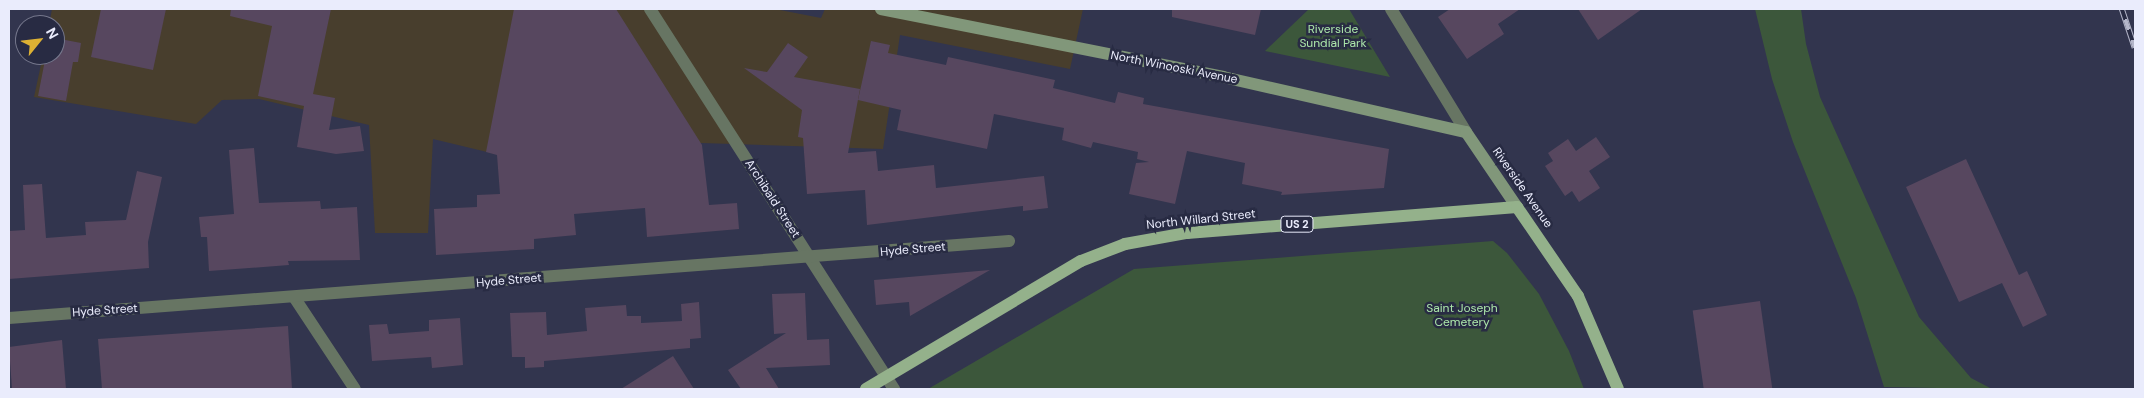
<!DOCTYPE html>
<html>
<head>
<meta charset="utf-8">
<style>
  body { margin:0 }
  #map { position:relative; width:2144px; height:398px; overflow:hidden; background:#32354e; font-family:"DM Sans",sans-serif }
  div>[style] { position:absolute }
  .commercial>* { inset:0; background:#483e2d }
  .green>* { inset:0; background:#3c573b }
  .building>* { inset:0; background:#57475f; transform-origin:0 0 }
  .minor>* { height:12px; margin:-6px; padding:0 6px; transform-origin:6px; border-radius:6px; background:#677563 }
  .tertiary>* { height:12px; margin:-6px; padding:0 6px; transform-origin:6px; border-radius:6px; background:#677563 }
  .secondary>* { height:12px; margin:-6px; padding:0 6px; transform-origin:6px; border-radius:6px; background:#81977a }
  .primary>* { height:12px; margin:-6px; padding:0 6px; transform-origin:6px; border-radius:6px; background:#94b18b }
  .rail>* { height:5.5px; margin-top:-2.75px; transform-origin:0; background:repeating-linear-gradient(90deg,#282b43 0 11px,#b5b7ca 0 22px); box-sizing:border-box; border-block:1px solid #b5b7ca }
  span { translate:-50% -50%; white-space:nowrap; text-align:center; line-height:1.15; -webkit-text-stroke:5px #282b43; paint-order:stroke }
  .shield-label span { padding:1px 4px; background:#282b43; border:1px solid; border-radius:4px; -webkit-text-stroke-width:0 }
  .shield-label { font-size:11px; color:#eaecfc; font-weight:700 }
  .park-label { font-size:12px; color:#ace7aa }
  .street-label { font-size:12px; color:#eaecfc }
  .frame { position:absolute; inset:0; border:10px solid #eaecfc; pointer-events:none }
  .north { position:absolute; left:15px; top:15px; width:50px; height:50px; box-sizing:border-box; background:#282b43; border:1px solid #76788d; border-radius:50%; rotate:61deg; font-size:14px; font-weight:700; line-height:20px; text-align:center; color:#eaecfc }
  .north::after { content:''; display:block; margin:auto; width:18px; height:22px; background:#ddb133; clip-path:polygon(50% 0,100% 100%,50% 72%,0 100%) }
</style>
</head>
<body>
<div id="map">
  <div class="commercial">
    <i style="clip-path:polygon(52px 9px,775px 9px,821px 18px,825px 9px,1083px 9px,1070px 69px,900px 35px,883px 149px,701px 143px,521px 160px,433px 139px,428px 233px,375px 233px,369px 125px,259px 99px,222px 100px,196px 124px,34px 97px,43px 55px,55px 55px,55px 25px,49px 25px)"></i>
  </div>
  <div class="green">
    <i style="clip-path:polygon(1309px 9px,1349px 9px,1390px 77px,1265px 51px)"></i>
    <i style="clip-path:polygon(1755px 9px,1801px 9px,1806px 44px,1820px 97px,1919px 317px,1971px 378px,1992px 389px,1884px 387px,1856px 298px,1793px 142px,1772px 79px)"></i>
    <i style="clip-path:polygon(1493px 241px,1507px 253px,1539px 294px,1569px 351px,1584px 389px,928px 389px,1134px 269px)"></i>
  </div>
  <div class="building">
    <i style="clip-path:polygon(101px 9px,166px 9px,153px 70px,91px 57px)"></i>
    <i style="clip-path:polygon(231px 9px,331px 9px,313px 94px,335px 98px,329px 130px,360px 126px,364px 151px,336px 154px,297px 147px,304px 106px,258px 96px,272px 26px,230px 16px)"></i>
    <i style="clip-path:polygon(514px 9px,616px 9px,702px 145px,709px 205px,737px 203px,739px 229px,647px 237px,645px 208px,574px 214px,576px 235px,534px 239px,534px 249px,436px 255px,434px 209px,477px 207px,477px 195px,500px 194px,497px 155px,486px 152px)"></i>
    <i style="clip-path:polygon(1172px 9px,1261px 9px,1255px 35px,1172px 17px)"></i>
    <i style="clip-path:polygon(1450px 9px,1520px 9px,1498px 24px,1504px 34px,1467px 59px,1438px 17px)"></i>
    <i style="clip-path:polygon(1578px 9px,1642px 9px,1598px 40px)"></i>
    <i style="clip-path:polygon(55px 38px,81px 43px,78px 62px,73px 62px,66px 101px,38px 96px,46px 55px,55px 55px)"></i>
    <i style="clip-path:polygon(871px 41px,890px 45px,888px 53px,946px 65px,948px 57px,1004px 69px,1055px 80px,1053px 88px,1115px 103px,1118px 92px,1144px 98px,1143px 104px,1389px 149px,1384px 188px,1281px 195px,1282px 192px,1242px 184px,1245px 163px,1187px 151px,1175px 204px,1129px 194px,1136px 163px,1149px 162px,1137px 159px,1138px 152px,1093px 142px,1091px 148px,1062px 140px,1064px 128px,994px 114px,987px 149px,897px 130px,901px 110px,858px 100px)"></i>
    <i style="clip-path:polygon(788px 43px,808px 57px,794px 77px,860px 89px,848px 153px,876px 151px,878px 171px,934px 165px,936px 188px,1044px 176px,1048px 208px,1023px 211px,1023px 206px,867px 225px,865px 190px,807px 194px,803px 138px,798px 137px,802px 110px,744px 68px,767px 72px)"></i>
    <i style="clip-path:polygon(1596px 137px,1610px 157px,1589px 171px,1600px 188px,1579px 202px,1572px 191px,1565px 196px,1545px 166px,1553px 161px,1548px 153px,1568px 139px,1576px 151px)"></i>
    <i style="clip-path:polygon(254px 148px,259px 203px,320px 201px,321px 209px,357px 207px,360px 260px,288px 261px,289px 265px,209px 271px,207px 237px,201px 237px,199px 217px,234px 214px,229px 150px)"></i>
    <i style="clip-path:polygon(1966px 159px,2019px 275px,2027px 271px,2047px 315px,2023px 327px,2002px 283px,1959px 302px,1906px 187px)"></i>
    <i style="clip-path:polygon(137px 171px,162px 177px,148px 242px,149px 268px,9px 279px,9px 231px,25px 230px,23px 185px,42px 184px,46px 238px,86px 235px,85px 222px,126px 220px)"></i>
    <i style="clip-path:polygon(990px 270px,910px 316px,909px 302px,876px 305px,874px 280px)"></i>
    <i style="clip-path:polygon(805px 293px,807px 340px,829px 339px,830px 365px,766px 368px,779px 389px,741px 389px,728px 370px,786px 333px,774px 334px,772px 294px)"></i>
    <i style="left:1760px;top:301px;width:89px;height:68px;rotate:82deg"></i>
    <i style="clip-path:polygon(699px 302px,701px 338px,690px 339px,690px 348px,544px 361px,544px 367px,525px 368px,525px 357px,512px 357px,510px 313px,546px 312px,547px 335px,587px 331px,585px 308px,626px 305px,627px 316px,641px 316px,641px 323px,682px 321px,681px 304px)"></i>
    <i style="clip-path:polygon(460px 318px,463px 365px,432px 368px,431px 357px,372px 361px,369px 325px,387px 324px,389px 334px,429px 331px,429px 320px)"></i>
    <i style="clip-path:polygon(288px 326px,292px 389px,102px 389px,98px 339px)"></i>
    <i style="clip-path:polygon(62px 340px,66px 389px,12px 389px,9px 347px)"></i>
    <i style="clip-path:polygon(673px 356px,694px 389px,621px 389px)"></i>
  </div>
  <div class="minor">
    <i style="left:650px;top:9px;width:452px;rotate:57.3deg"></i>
    <i style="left:294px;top:297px;width:110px;rotate:56.5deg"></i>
    <i style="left:9px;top:318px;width:1003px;rotate:-4.4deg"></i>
  </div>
  <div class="tertiary">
    <i style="left:1391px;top:9px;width:144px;rotate:58.6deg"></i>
  </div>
  <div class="secondary">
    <i style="left:881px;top:9px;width:349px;rotate:11.2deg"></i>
    <i style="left:1223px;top:77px;width:249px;rotate:12.8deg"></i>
    <i style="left:1466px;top:132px;width:91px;rotate:55.8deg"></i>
  </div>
  <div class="primary">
    <i style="left:866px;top:389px;width:250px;rotate:-30.8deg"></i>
    <i style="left:1081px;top:261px;width:47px;rotate:-21.1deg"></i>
    <i style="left:1125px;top:244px;width:63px;rotate:-10.1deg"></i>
    <i style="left:1187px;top:233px;width:331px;rotate:-4.5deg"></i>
    <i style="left:1517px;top:207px;width:108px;rotate:55.6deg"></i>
    <i style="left:1578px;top:296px;width:101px;rotate:66.7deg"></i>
  </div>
  <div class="rail">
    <i style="left:2122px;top:9px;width:41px;rotate:71.6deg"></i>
  </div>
  <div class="shield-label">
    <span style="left:1297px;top:224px">US 2</span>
  </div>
  <div class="park-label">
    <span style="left:1333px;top:37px">Riverside<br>Sundial Park</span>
    <span style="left:1462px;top:316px">Saint Joseph<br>Cemetery</span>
  </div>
  <div class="street-label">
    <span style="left:1174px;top:68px;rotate:11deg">North Winooski Avenue</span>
    <span style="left:1522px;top:188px;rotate:55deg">Riverside Avenue</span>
    <span style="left:772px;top:199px;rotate:57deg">Archibald Street</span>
    <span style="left:1201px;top:220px;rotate:-6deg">North Willard Street</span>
    <span style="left:913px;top:250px;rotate:-5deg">Hyde Street</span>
    <span style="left:509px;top:281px;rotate:-5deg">Hyde Street</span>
    <span style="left:105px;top:311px;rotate:-4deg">Hyde Street</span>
  </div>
  <div class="frame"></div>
  <div class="north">N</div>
</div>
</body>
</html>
